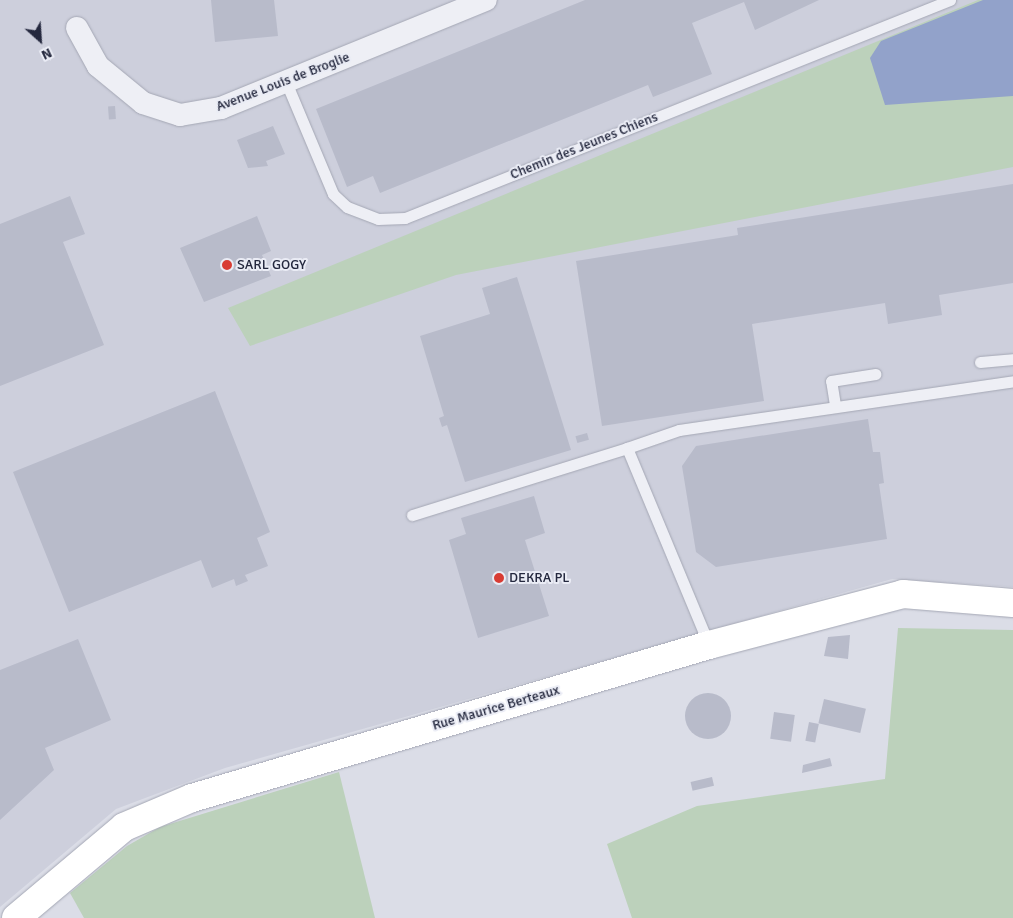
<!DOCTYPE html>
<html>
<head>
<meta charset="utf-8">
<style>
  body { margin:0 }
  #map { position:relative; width:1013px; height:918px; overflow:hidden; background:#dbdde7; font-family:Signika,sans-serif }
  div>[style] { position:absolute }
  .built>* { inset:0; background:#cdcfdc }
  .green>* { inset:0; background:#bcd1bb }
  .water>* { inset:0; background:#92a2ca }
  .building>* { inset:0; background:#b8bbca; transform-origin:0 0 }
  .round { border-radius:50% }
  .roads { filter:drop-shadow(0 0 1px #a4a7b4) drop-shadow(0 0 1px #a4a7b4) }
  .lane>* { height:11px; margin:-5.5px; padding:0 5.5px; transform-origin:5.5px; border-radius:5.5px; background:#eeeff5 }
  .street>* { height:22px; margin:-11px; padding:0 11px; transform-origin:11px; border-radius:11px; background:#eeeff5 }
  .secondary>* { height:28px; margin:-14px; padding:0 14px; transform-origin:14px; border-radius:14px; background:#fff }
  .dots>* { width:14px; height:14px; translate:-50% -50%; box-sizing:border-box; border:2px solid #eaecf5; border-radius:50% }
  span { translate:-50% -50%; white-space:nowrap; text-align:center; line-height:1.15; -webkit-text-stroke:4px #eaecf5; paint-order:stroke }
  .street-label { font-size:14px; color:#24283e }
  .poi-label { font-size:14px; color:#24283e }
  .left { translate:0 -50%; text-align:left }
  .north { position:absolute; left:15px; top:15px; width:50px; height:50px; -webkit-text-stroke:4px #eaecf5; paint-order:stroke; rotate:154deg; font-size:14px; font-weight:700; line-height:20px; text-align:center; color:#24283e }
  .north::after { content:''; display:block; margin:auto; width:18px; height:22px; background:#24283e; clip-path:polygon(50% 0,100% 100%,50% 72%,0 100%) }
</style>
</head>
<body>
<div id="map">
  <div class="built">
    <i style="clip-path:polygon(0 0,1013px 0,1013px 587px,892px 579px,225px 768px,116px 809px,0 907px)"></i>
  </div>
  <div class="green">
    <i style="clip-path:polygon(978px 0,1013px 0,1013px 167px,456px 275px,250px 346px,228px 308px)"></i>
    <i style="clip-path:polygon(898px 628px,1013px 630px,1013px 918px,632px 918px,607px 844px,697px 806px,885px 779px)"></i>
    <i style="clip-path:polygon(339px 772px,375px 918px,84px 918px,70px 893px,127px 846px,160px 827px)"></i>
  </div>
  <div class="water">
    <i style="clip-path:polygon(983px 0,1013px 0,1013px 96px,885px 105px,870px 58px,881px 41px)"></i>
  </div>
  <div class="building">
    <i style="clip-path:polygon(211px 0,274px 0,278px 36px,215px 42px)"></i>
    <i style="clip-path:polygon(585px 0,819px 0,755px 30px,744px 2px,692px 23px,712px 74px,653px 97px,648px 85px,380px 193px,373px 176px,347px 187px,316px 109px)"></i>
    <i style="left:115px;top:106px;width:13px;height:7px;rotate:86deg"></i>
    <i style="clip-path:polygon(273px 126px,285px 154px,266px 161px,268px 166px,248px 168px,237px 140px)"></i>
    <i style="clip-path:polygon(1013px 184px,1013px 283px,939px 295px,942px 315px,888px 324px,885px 303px,752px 324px,764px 401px,602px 426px,576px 261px,738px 235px,737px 228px)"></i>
    <i style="clip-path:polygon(70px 196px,85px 234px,63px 242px,104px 345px,0 386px,0 224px)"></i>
    <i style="clip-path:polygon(257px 216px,271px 251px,262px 255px,271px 276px,204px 302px,180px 248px)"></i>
    <i style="clip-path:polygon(517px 277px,571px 450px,465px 482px,447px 425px,442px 427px,439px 418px,444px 416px,420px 336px,490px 314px,482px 288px)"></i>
    <i style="clip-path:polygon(215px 391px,270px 532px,257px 538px,268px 566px,245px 575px,248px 581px,236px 586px,234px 579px,212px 588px,201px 560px,69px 612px,13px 472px)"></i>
    <i style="clip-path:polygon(868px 419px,873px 452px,880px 452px,884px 483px,879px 484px,887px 539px,716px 567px,696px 552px,682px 466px,696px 446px)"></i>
    <i style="left:587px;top:433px;width:7px;height:12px;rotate:74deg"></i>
    <i style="clip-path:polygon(534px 496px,545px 533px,525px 540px,549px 616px,478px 638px,449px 540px,466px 534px,461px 518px)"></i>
    <i style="clip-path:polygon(850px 635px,848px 659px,824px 656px,828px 637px)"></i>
    <i style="clip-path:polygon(78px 639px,111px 720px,45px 748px,54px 770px,0 820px,0 670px)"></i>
    <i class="round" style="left:685px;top:693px;width:46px;height:46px"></i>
    <i style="left:824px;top:699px;width:43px;height:25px;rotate:13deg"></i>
    <i style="left:774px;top:712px;width:21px;height:27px;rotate:8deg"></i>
    <i style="left:809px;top:722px;width:10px;height:19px;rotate:11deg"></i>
    <i style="clip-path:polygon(830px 758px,832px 766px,802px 773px,803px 765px)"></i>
    <i style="left:712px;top:777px;width:9px;height:22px;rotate:77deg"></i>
  </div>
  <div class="roads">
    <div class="lane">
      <i style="left:286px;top:82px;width:121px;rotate:67.2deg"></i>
      <i style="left:333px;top:194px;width:19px;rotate:43deg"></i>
      <i style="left:347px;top:207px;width:33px;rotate:21deg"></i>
      <i style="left:378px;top:219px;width:27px;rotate:-2deg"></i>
      <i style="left:405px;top:218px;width:587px;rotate:-21.8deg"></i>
      <i style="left:980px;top:362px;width:33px;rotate:-5deg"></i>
      <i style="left:835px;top:405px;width:24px;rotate:-99deg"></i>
      <i style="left:831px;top:381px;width:45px;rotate:-9deg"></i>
      <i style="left:627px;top:448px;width:55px;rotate:-19.1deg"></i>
      <i style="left:679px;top:430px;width:338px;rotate:-8.3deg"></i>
      <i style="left:412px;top:515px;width:225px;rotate:-17.3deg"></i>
      <i style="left:627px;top:448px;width:213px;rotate:67.4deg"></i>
    </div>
    <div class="street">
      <i style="left:77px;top:28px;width:43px;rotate:61.1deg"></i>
      <i style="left:98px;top:66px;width:58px;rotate:39.4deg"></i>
      <i style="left:143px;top:103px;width:39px;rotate:18deg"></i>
      <i style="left:180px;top:115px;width:42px;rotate:-9.7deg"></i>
      <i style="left:221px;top:108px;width:286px;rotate:-22.2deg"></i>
    </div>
    <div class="secondary">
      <i style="left:16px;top:918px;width:141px;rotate:-40.1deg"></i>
      <i style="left:124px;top:827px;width:74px;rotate:-23.1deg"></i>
      <i style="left:192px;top:798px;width:539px;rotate:-16.49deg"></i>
      <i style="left:709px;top:645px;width:201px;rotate:-14.7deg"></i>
      <i style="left:903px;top:594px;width:110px;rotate:4.7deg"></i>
    </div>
  </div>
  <div class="dots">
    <i style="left:227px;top:265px;background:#d83c34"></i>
    <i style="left:499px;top:578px;background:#d83c34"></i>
  </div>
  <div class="street-label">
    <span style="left:283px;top:82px;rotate:-21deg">Avenue Louis de Broglie</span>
    <span style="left:584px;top:146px;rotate:-22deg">Chemin des Jeunes Chiens</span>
    <span style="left:496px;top:708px;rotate:-16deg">Rue Maurice Berteaux</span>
  </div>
  <div class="poi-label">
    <span class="left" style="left:237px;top:265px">SARL GOGY</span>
    <span class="left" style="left:509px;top:578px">DEKRA PL</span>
  </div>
  <div class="north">N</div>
</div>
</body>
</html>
